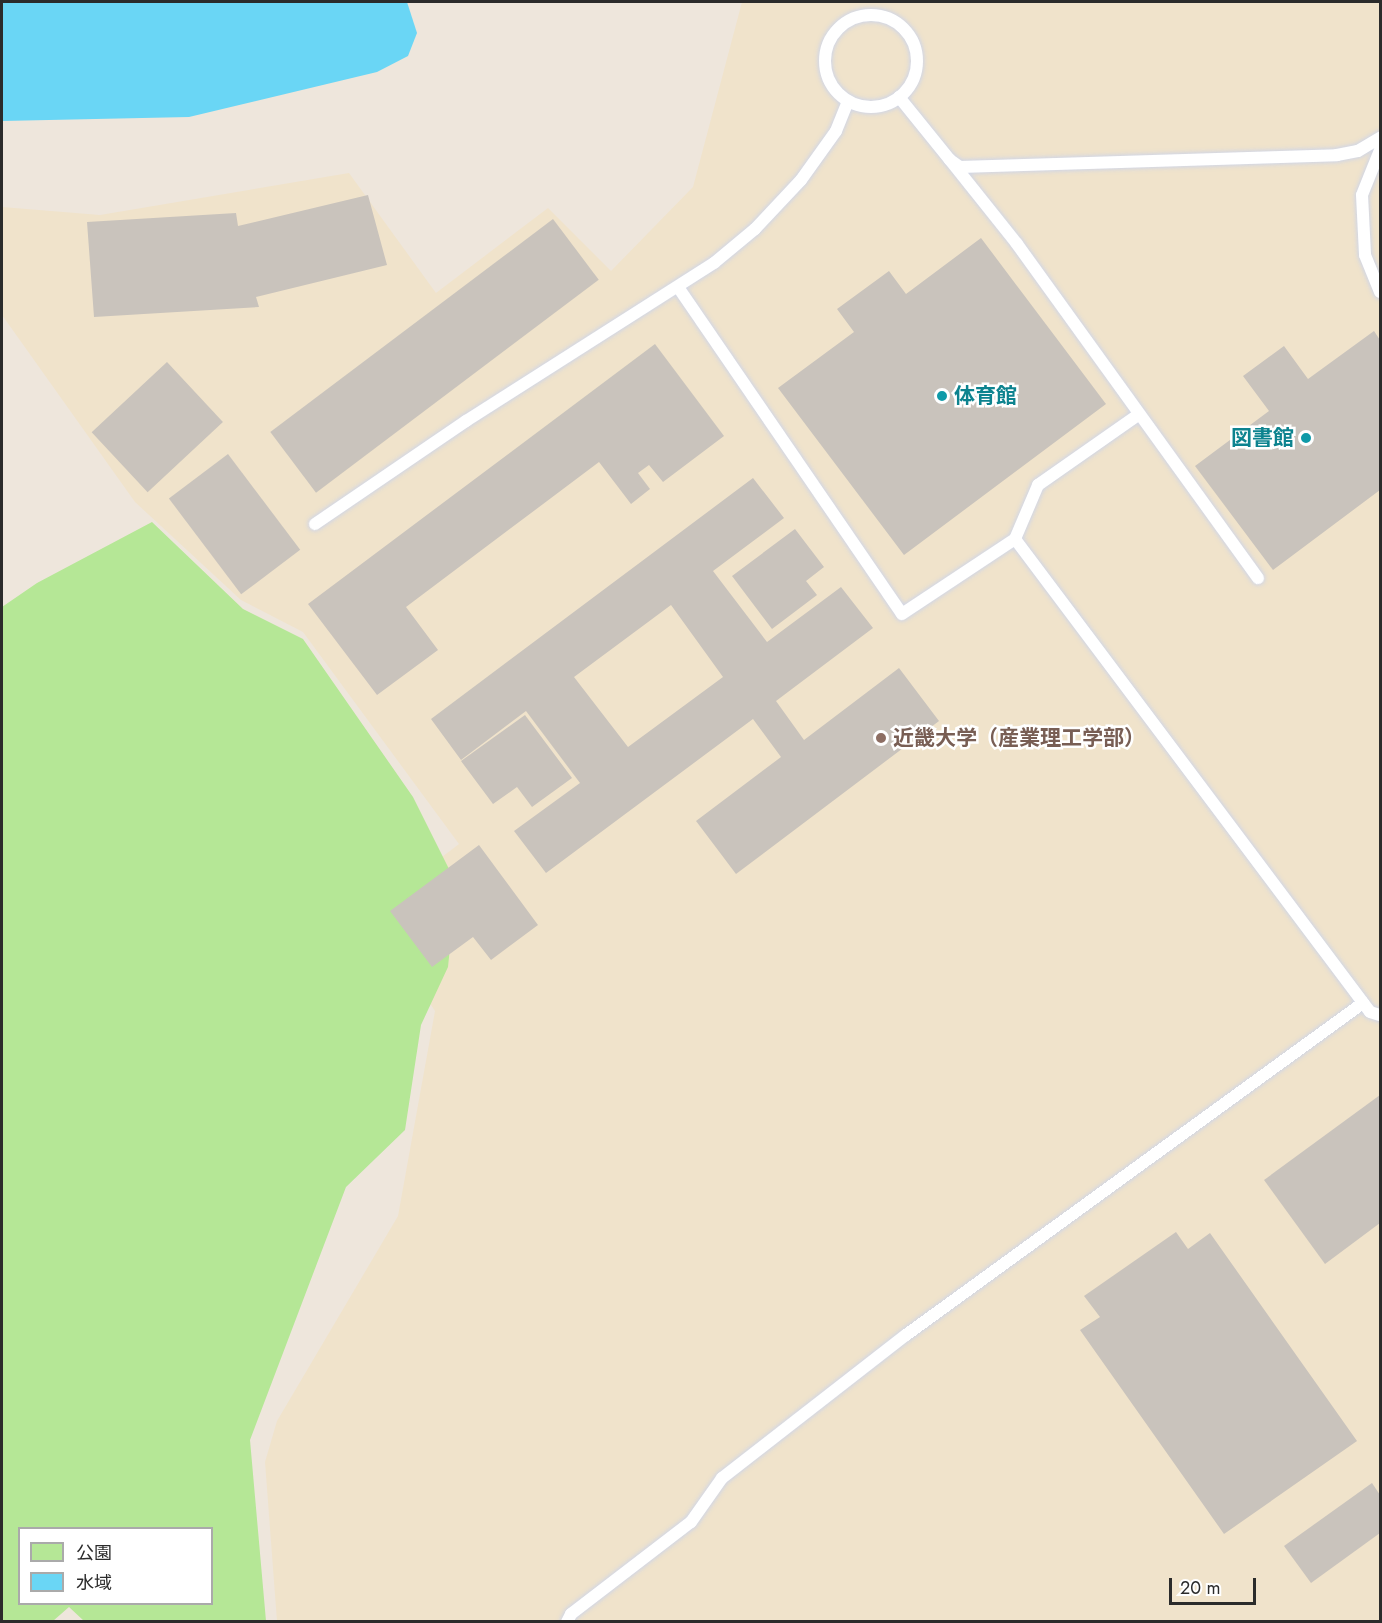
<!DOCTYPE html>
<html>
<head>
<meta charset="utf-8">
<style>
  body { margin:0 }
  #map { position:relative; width:1382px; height:1623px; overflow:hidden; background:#eee6dc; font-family:Jost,"Noto Sans JP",sans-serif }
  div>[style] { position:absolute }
  .education>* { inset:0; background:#f0e3cb }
  .green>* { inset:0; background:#b5e796 }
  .water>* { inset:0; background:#6ad6f5 }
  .building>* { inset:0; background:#c9c3bc; transform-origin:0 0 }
  .roads { filter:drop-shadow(0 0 2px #d1d6e5) drop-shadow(0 0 2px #d1d6e5) }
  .service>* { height:12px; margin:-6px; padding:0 6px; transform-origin:6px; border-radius:6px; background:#fff }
  .service>.ring { margin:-6px; padding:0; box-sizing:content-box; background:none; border:12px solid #fff; border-radius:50% }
  .dots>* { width:16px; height:16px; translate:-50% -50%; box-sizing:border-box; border:3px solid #fff; border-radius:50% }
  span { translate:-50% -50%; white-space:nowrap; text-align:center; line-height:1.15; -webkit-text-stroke:5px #fff; paint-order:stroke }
  .culture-label { font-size:21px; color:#0d838f; font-weight:700 }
  .left { translate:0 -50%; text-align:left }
  .right { translate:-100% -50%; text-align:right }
  .education-label { font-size:21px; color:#785e54; font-weight:700 }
  .frame { position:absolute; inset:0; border:3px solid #2b2b2b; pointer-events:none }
  .legend { position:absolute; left:18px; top:1527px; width:195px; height:78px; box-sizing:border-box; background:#fff; border:2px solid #aaa; margin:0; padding:8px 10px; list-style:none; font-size:18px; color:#2b2b2b }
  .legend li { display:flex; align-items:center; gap:12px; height:30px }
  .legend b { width:30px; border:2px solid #aaa }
  .scale { position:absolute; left:1169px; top:1578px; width:87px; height:27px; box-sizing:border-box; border:3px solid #2b2b2b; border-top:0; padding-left:8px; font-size:18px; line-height:21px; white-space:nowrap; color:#2b2b2b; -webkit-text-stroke:4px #fff; paint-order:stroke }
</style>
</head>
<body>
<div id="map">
  <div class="education">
    <i style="clip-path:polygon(742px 2px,1380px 2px,1380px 1621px,277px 1621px,265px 1462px,277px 1421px,398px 1216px,435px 1011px,370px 912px,459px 844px,303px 632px,241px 600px,135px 502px,2px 315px,2px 207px,100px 215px,349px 173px,436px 293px,548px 208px,611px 271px,693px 187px)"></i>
  </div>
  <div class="green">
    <i style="clip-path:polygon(evenodd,152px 522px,243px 609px,303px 639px,413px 797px,450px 871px,454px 908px,448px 967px,421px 1025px,405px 1130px,346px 1187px,250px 1440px,266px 1621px,84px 1621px,69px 1607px,53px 1621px,2px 1622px,2px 607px,37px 583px,152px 522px,20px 1528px,212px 1528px,212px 1604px,20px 1604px,20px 1528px)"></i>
  </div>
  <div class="water">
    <i style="clip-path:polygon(2px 2px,407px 2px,417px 33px,408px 56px,377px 72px,189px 117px,2px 121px)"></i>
  </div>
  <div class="building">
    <i style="clip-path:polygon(368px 195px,387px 265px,256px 297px,259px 307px,94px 317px,87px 222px,236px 213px,238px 226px)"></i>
    <i style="left:553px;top:219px;width:76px;height:354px;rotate:53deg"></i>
    <i style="clip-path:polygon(981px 238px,1106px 404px,904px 555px,778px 388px,854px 332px,837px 309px,889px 271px,906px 294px)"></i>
    <i style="clip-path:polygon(1374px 331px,1380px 340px,1380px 490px,1273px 570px,1195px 466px,1269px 411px,1243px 376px,1284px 346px,1308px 379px)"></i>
    <i style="clip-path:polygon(655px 344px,724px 436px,663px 482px,649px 465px,638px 473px,650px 489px,631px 504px,599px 462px,406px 607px,438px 650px,377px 695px,308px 604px)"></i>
    <i style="left:167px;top:362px;width:82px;height:103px;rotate:47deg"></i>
    <i style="left:228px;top:454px;width:120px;height:74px;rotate:53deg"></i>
    <i style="clip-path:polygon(evenodd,753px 478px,784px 518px,713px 571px,767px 642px,841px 587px,873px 628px,776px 701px,804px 740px,899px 668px,939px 721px,736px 874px,696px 821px,781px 757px,753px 719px,546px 873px,514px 831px,580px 783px,526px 711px,461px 760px,431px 719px,753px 478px,671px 605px,723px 677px,628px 747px,574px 677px,671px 605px)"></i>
    <i style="clip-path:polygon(795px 529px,824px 567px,806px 581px,817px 595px,772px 629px,732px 576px)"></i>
    <i style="clip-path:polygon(525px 715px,572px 778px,532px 807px,517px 787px,493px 804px,461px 761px)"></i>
    <i style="clip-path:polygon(479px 845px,538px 925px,491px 960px,473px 937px,432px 967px,390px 911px)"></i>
    <i style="clip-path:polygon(1380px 1095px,1380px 1223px,1325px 1264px,1264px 1180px)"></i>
    <i style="clip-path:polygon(1176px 1232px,1188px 1249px,1210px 1233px,1357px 1441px,1224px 1534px,1080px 1330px,1100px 1317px,1084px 1296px)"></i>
    <i style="clip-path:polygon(1372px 1483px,1380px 1495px,1380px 1533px,1311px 1583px,1284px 1546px)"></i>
  </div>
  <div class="roads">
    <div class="service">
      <i class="ring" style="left:825px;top:15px;width:80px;height:80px"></i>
      <i style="left:899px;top:97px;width:81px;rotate:51deg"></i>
      <i style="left:950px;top:160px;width:12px;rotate:35deg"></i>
      <i style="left:960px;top:167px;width:377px;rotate:-1.8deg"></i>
      <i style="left:1337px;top:155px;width:21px;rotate:-11deg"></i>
      <i style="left:1358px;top:151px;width:26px;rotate:-31deg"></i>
      <i style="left:1380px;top:150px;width:48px;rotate:111.8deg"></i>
      <i style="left:1362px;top:195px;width:60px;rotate:87.1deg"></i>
      <i style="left:1365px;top:255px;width:40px;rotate:68deg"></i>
      <i style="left:950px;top:160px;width:107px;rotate:51.4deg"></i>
      <i style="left:1017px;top:244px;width:412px;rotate:54.2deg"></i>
      <i style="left:678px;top:287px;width:396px;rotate:55.6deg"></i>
      <i style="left:902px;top:614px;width:136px;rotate:-33.6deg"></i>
      <i style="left:1015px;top:539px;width:591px;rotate:53.11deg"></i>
      <i style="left:1370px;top:1012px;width:10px;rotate:17deg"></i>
      <i style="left:315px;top:524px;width:183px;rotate:-34.3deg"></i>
      <i style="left:466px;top:421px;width:294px;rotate:-32.5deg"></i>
      <i style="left:714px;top:263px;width:53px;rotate:-39.7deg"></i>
      <i style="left:755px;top:229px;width:67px;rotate:-46.8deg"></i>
      <i style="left:801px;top:180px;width:60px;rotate:-54.5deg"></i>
      <i style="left:836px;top:131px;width:32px;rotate:-68deg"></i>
      <i style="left:1015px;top:539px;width:59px;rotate:-66.9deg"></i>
      <i style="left:1038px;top:485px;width:122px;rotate:-35deg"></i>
      <i style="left:567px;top:1622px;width:9px;rotate:-63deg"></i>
      <i style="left:571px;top:1614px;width:151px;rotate:-37.5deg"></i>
      <i style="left:691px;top:1522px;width:54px;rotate:-54.8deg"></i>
      <i style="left:722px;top:1478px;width:233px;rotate:-37.9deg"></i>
      <i style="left:906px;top:1335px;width:565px;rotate:-36deg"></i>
    </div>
  </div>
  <div class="dots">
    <i style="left:942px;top:396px;background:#0f9aa8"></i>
    <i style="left:1306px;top:438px;background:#0f9aa8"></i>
    <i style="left:881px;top:738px;background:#8d6e63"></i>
  </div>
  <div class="culture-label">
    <span class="left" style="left:954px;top:396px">体育館</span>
    <span class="right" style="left:1294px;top:438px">図書館</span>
  </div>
  <div class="education-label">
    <span class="left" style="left:893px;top:738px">近畿大学（産業理工学部）</span>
  </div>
  <div class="frame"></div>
  <ul class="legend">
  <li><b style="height:16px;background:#b5e796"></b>公園</li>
  <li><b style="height:16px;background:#6ad6f5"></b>水域</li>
  </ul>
  <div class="scale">20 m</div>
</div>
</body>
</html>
